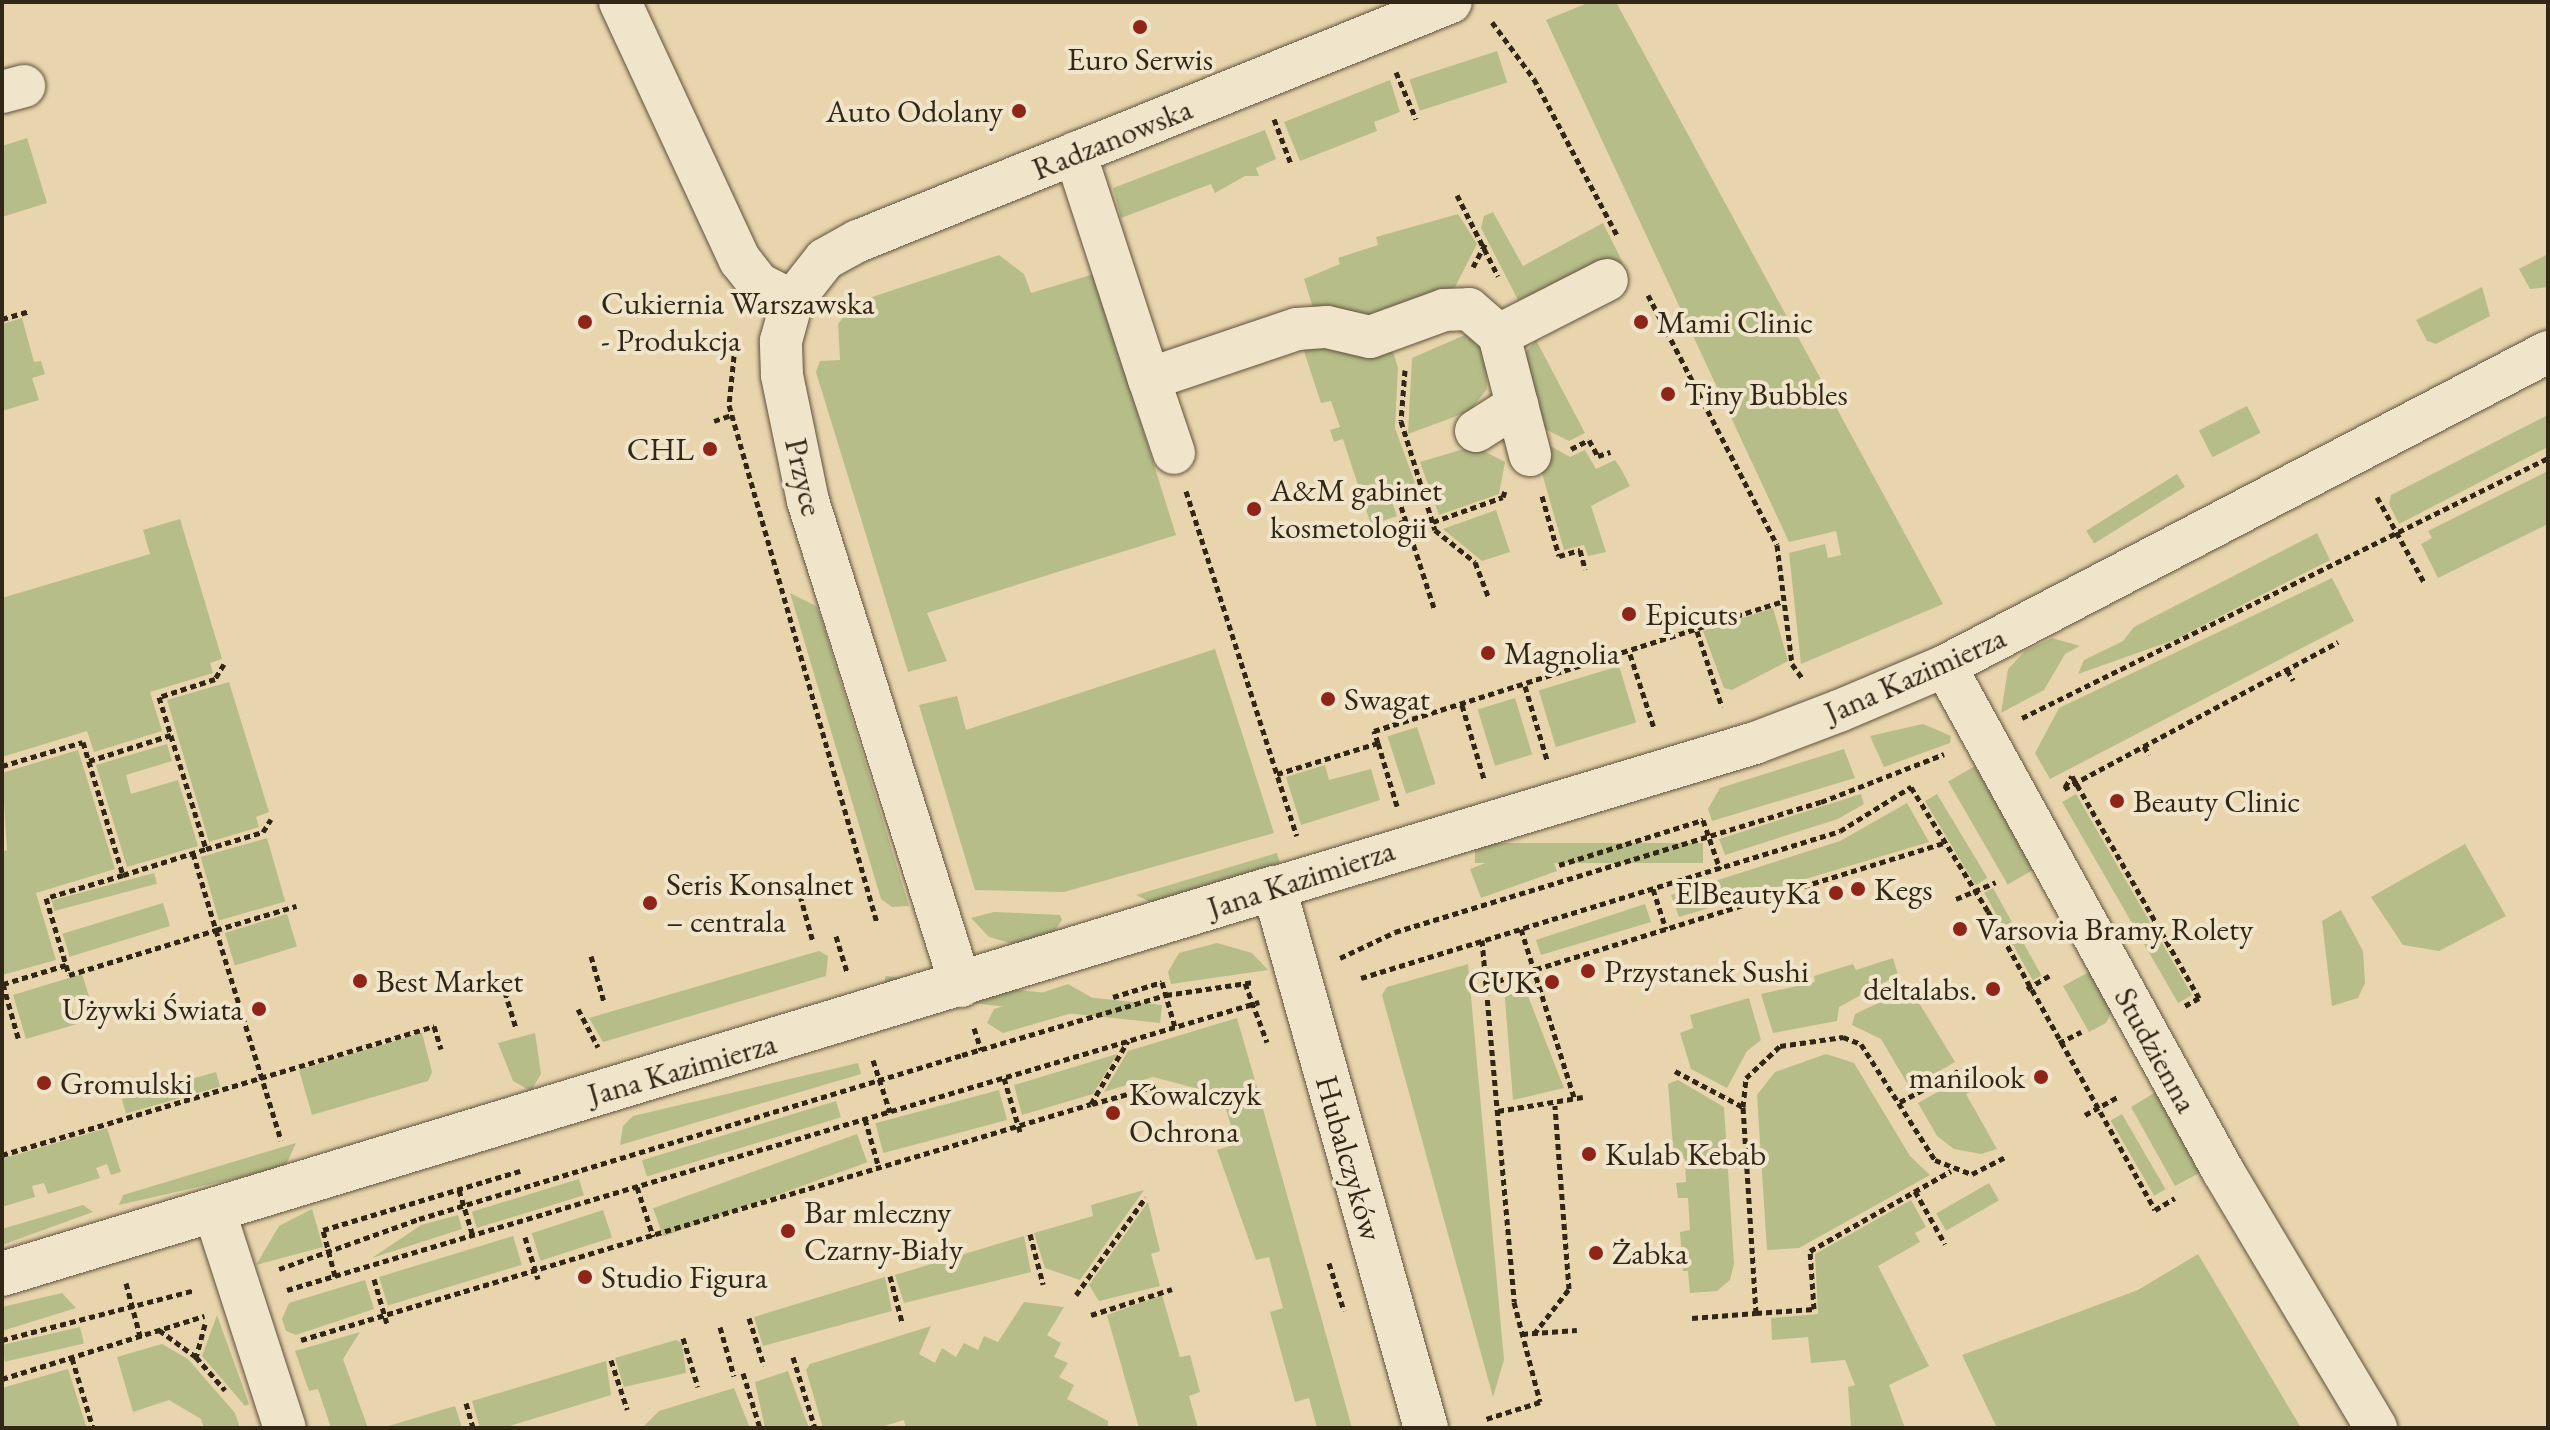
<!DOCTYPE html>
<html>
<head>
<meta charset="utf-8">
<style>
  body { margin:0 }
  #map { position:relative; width:2550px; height:1430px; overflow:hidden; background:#e8d5ad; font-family:"EB Garamond",serif }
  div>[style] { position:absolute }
  .green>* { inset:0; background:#b6bd89; transform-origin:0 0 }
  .path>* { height:5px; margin-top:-2.5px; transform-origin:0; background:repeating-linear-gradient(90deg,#322617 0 6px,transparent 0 10px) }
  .roads { filter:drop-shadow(0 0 2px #60523c) drop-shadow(0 0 2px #60523c) }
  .street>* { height:42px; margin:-21px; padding:0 21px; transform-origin:21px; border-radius:21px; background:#f0e4ca }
  .secondary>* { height:44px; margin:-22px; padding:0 22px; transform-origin:22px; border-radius:22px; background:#f0e4ca }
  .dots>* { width:22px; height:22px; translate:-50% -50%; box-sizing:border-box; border:4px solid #f0e4ca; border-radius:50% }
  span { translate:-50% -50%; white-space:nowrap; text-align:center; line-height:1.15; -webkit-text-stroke:8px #f0e4ca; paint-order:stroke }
  .poi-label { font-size:32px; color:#322617 }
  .right { translate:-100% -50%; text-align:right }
  .left { translate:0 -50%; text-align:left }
  .street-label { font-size:32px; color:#322617 }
  .frame { position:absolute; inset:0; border:4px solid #322617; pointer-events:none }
</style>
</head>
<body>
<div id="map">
  <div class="green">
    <i style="clip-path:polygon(1590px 2px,1616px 2px,1943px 604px,1801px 664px,1789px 553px,1825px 544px,1828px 558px,1841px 555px,1836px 531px,1789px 542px,1546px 20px)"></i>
    <i style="left:1497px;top:51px;width:33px;height:92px;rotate:72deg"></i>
    <i style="clip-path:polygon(1390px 80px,1400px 112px,1374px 122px,1377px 131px,1300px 161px,1284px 122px)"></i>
    <i style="clip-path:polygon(1265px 130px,1276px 159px,1256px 168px,1259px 176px,1245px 176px,1215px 193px,1211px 184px,1121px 218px,1113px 188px)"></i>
    <i style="clip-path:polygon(27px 138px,47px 203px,2px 217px,2px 146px)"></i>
    <i style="clip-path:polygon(1493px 212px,1523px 266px,1603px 223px,1623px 263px,1518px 300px,1481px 228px,1484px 216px)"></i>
    <i style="clip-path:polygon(1458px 214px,1477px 244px,1455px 287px,1392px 318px,1315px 314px,1304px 279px,1340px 264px,1338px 258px,1378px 245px,1376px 237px)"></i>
    <i style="clip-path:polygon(2548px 254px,2548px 287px,2530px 289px,2519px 269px)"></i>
    <i style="clip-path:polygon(999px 255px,1024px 274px,1031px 293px,1094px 274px,1176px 535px,927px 613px,947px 661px,908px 672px,816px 372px,820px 361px,840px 360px,838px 324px,854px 303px)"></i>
    <i style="clip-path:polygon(2482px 287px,2490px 316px,2436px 344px,2427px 341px,2416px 320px)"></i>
    <i style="clip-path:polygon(22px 318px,34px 362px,41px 361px,45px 374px,32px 378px,39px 400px,2px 411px,2px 324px)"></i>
    <i style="clip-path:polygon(1467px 334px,1486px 351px,1487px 389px,1470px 411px,1408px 434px,1412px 358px)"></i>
    <i style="clip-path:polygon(1536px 340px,1585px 433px,1569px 441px,1527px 420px,1521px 358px)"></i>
    <i style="clip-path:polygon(1301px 342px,1392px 348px,1398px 368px,1395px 428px,1415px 483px,1389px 494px,1397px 516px,1371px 525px,1343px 439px,1334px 442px,1330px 430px,1340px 427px,1331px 401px,1321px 403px)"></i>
    <i style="left:2247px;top:406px;width:30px;height:54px;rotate:63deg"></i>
    <i style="clip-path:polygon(2548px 415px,2548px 447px,2399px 524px,2389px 504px,2391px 495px)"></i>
    <i style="clip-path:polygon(1531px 435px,1570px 457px,1585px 450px,1596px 469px,1615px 460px,1620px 467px,1630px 486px,1591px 506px,1606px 552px,1588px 556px,1584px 545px,1564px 550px)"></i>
    <i style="clip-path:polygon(1474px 446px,1505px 462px,1499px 494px,1439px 515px,1420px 462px)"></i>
    <i style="clip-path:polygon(2548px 471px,2548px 524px,2438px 578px,2421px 544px,2432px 538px,2428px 531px)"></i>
    <i style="left:2177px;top:474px;width:15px;height:107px;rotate:58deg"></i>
    <i style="clip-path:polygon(1496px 510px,1510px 552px,1482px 561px,1443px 529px)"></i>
    <i style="clip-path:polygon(180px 519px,222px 659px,210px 663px,213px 673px,150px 692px,162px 731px,94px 752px,87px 731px,2px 757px,2px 598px,150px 554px,143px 530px)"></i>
    <i style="clip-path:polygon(2317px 533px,2330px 560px,2174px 640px,2078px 674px,2084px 660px,2123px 641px,2134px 627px)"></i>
    <i style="clip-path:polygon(2332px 578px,2354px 621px,2050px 779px,2035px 753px,2059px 708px)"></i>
    <i style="clip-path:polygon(790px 593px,816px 606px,821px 618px,909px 906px,892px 907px,881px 899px)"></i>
    <i style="clip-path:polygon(1773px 608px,1788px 661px,1732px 690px,1724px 688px,1703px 631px)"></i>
    <i style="clip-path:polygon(2052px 638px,2080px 646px,2065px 654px,2044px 690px,2001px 713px,2008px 669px,2025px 651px)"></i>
    <i style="clip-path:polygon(1215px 649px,1274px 833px,1064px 892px,975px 890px,919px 705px,957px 696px,966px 730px)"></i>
    <i style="left:1619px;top:666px;width:59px;height:84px;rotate:73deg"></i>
    <i style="clip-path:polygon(229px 682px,269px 812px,256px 817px,259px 827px,209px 842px,167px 700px)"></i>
    <i style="left:1515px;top:698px;width:59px;height:39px;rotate:73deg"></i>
    <i style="clip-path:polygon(1923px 724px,1951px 736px,1950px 743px,1884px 767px,1870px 736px)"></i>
    <i style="left:1417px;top:727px;width:60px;height:31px;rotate:72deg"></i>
    <i style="clip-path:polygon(167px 744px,172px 761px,126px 775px,131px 794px,178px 780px,198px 846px,127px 867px,96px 765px)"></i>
    <i style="clip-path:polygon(1844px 749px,1855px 778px,1712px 821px,1708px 809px,1720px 788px)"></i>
    <i style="clip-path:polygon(78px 750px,115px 869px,36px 893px,56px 960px,2px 975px,2px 852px,7px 850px,2px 773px)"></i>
    <i style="clip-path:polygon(1325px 765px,1329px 780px,1371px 769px,1380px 800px,1301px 825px,1286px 777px)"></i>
    <i style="left:1975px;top:766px;width:119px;height:31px;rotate:60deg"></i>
    <i style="clip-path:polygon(1861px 794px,1864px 804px,1838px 819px,1725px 855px,1719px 839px)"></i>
    <i style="left:1937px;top:794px;width:98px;height:14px;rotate:59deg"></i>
    <i style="left:2076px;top:794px;width:232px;height:16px;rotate:60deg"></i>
    <i style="clip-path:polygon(1907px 803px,1929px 842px,1679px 917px,1671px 895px,1840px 841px)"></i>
    <i style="left:267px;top:838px;width:66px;height:69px;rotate:74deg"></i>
    <i style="left:1703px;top:843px;width:20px;height:228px;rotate:90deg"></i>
    <i style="clip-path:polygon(2465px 844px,2506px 916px,2439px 951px,2403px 945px,2371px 897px)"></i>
    <i style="clip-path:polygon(1527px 847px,1552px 858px,1557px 871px,1481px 898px,1470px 869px)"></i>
    <i style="clip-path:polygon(1277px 853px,1280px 863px,1161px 907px,1136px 895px)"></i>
    <i style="left:154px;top:873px;width:11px;height:106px;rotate:75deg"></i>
    <i style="left:1993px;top:888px;width:100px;height:10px;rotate:61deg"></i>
    <i style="left:163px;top:903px;width:24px;height:105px;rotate:73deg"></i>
    <i style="clip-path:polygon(1645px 904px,1651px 922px,1541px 955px,1536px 940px)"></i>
    <i style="clip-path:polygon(2341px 910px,2363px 951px,2365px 983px,2358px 998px,2332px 1006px,2322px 921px)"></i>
    <i style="clip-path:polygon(994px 912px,1060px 915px,1062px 920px,1049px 939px,1017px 945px,989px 937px,971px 918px)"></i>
    <i style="left:287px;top:914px;width:34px;height:65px;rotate:73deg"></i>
    <i style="clip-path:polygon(1217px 943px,1252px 953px,1268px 970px,1171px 984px,1168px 972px,1179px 953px)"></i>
    <i style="clip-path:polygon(819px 951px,828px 956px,826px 976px,603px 1042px,589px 1018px)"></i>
    <i style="clip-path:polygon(1893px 958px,1898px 975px,1839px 1007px,1837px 1021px,1773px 1033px,1761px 994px,1815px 982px,1814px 976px,1853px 964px,1856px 970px)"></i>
    <i style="clip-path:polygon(1468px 964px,1504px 1360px,1493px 1397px,1382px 995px,1387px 987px)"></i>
    <i style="clip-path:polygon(2091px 971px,2112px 1011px,2106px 1023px,2089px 1032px,2063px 986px)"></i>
    <i style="clip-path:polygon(82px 974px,89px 996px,70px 1002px,77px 1024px,26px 1039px,13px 995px)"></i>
    <i style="clip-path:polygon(1522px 981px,1564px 1088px,1513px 1100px,1504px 987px)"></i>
    <i style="clip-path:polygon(1068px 984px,1103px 1004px,1003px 1033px,987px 1023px,994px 1009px)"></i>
    <i style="clip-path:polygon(1910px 988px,1955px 1062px,1910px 1088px,1881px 1039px,1852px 1025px,1855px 1014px)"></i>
    <i style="clip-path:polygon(1749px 998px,1761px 1040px,1747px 1051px,1727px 1088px,1691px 1069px,1680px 1033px,1693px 1028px,1690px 1015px)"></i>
    <i style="left:1162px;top:1005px;width:18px;height:278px;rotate:96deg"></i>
    <i style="clip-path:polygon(1237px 1018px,1258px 1091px,1352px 1428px,1317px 1428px,1309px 1398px,1295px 1402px,1270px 1312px,1283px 1308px,1269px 1257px,1256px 1260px,1217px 1150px,1236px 1144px,1222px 1095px,1153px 1077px,1104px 1092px,1128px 1051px)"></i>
    <i style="clip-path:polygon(422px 1033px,432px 1072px,428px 1081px,312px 1115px,299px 1070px)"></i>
    <i style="clip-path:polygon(535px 1033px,541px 1074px,531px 1091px,513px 1081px,498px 1043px)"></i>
    <i style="clip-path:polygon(1117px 1054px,1093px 1094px,1022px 1115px,1014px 1085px)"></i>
    <i style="clip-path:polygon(1826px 1054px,1854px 1063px,1910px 1156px,1930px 1175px,1799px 1248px,1767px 1250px,1757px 1095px,1775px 1072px)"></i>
    <i style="clip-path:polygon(858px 1063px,861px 1074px,620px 1145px,623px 1126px,633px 1116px)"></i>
    <i style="left:216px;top:1072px;width:15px;height:98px;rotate:74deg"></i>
    <i style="clip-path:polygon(1966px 1076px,1974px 1090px,1966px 1094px,1997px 1149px,1981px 1154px,1954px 1149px,1937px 1136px,1918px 1103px)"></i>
    <i style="clip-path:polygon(1678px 1080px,1724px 1107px,1734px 1264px,1730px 1280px,1717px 1291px,1690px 1293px,1688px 1271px,1683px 1271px,1680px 1232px,1690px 1230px,1688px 1198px,1678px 1198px,1676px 1183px,1686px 1182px,1685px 1159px,1674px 1159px,1668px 1084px)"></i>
    <i style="left:999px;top:1090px;width:31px;height:128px;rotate:75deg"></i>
    <i style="clip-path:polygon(2156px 1092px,2205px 1170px,2175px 1186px,2131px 1107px)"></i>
    <i style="left:836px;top:1101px;width:17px;height:203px;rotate:73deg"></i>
    <i style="left:2122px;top:1114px;width:87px;height:13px;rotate:60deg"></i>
    <i style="clip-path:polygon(107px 1128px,121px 1172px,111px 1175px,107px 1164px,96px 1168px,100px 1178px,48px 1194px,44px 1183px,32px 1186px,35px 1197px,2px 1207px,2px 1159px)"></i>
    <i style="left:857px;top:1134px;width:30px;height:217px;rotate:70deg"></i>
    <i style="clip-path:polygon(296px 1143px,285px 1167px,119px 1205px,123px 1195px)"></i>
    <i style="left:579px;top:1179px;width:17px;height:112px;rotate:73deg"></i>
    <i style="left:1989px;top:1183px;width:20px;height:61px;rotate:60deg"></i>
    <i style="clip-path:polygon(1144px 1190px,1080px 1280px,1045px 1268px,1034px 1233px,1093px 1216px,1091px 1205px)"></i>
    <i style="clip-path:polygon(1911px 1200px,1926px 1227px,1915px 1233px,1920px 1242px,1878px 1266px,1929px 1366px,1889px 1385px,1905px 1428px,1851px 1428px,1848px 1387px,1855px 1385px,1845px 1360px,1811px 1363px,1808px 1337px,1772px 1340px,1771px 1318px,1818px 1314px,1815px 1254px)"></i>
    <i style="clip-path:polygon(1148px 1202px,1160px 1251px,1151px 1254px,1160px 1286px,1099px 1301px,1089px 1285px)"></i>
    <i style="clip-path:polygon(83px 1205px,93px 1212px,2px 1245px,2px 1229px)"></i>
    <i style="clip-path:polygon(312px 1209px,323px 1247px,256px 1265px,279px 1226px)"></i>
    <i style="left:603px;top:1210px;width:29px;height:75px;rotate:72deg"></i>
    <i style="clip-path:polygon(458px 1215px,462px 1229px,372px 1258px,421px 1225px)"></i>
    <i style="left:513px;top:1236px;width:30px;height:140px;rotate:73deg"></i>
    <i style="clip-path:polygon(1024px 1236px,1031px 1272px,904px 1303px,895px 1275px)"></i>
    <i style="clip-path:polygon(2198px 1254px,2301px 1428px,1997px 1428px,1962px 1355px,2138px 1290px)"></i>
    <i style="clip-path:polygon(885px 1277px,892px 1311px,763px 1346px,754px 1317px)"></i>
    <i style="clip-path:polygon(365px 1280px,374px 1309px,296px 1335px,286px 1331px,282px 1319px,289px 1303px)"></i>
    <i style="clip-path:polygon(62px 1293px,76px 1308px,2px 1331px,2px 1307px)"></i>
    <i style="clip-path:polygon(1162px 1295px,1180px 1357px,1190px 1355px,1200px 1392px,1189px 1396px,1198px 1428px,1139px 1428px,1107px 1315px)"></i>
    <i style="clip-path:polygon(1024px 1302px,1064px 1307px,1047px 1335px,1061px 1343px,1054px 1357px,1068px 1363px,1059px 1377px,1074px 1385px,1067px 1399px,1108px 1421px,1108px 1428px,906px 1428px,904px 1420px,878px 1428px,823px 1428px,806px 1370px,810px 1364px,931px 1326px,919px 1354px,935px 1363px,942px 1348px,956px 1357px,964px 1343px,978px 1350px,984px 1336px,998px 1342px)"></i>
    <i style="clip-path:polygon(217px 1315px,249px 1404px,245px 1406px,202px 1356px)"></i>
    <i style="left:80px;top:1327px;width:17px;height:81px;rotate:77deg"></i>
    <i style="clip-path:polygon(360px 1332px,343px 1359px,368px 1428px,331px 1428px,318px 1389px,309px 1391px,295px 1351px)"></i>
    <i style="clip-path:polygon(676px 1340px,682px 1343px,686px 1373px,624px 1387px,615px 1358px)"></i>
    <i style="clip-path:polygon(162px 1344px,188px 1359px,235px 1413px,240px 1428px,204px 1428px,201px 1419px,169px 1400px,133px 1412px,117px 1357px)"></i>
    <i style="clip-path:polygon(606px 1361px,611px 1395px,503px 1428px,480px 1428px,472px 1401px)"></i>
    <i style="clip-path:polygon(68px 1369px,86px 1426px,2px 1428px,2px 1388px)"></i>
    <i style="clip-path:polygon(788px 1371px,809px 1428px,765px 1428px,755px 1382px)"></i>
    <i style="clip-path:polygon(734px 1388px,750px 1428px,642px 1428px,659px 1411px)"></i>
    <i style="clip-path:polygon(455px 1406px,462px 1428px,382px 1428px)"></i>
  </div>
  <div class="path">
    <i style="left:1492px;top:22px;width:71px;rotate:53.6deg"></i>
    <i style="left:1534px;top:79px;width:179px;rotate:62deg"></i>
    <i style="left:1396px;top:72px;width:51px;rotate:66.9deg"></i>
    <i style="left:1274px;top:119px;width:48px;rotate:69.3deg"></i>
    <i style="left:1457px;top:195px;width:91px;rotate:63.2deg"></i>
    <i style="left:1473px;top:267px;width:26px;rotate:-62deg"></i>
    <i style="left:1648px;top:295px;width:281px;rotate:62.7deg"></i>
    <i style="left:1777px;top:545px;width:120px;rotate:82.8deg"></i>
    <i style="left:1792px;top:664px;width:17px;rotate:54deg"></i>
    <i style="left:2px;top:319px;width:29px;rotate:-16deg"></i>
    <i style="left:735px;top:346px;width:59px;rotate:95.8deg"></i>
    <i style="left:729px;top:405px;width:539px;rotate:74.05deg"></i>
    <i style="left:1405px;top:370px;width:51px;rotate:94.5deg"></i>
    <i style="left:1401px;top:421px;width:114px;rotate:72.7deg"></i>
    <i style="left:1435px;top:530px;width:51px;rotate:38.7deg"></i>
    <i style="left:1475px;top:562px;width:39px;rotate:69deg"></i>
    <i style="left:714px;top:421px;width:18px;rotate:-19deg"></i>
    <i style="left:1571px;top:449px;width:20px;rotate:-27deg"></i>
    <i style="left:1589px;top:440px;width:18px;rotate:61deg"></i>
    <i style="left:1598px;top:456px;width:13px;rotate:-18deg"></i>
    <i style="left:1421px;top:489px;width:24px;rotate:161deg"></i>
    <i style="left:1398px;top:497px;width:117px;rotate:72deg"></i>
    <i style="left:1186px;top:491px;width:362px;rotate:72.2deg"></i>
    <i style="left:1542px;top:496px;width:62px;rotate:74.2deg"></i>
    <i style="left:1559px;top:556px;width:22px;rotate:-16deg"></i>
    <i style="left:1580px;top:550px;width:20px;rotate:75deg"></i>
    <i style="left:2377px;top:497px;width:99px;rotate:61.1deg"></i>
    <i style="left:1433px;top:522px;width:74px;rotate:-19.7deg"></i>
    <i style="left:1503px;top:497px;width:6px;rotate:-72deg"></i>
    <i style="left:1352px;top:538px;width:57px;rotate:-17.5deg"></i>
    <i style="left:1697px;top:631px;width:80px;rotate:71.8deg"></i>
    <i style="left:1630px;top:654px;width:78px;rotate:72deg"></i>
    <i style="left:224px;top:664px;width:17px;rotate:121deg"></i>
    <i style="left:215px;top:679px;width:59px;rotate:162.2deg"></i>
    <i style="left:159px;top:697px;width:159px;rotate:72.8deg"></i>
    <i style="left:206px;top:849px;width:59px;rotate:-16.6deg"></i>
    <i style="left:263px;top:832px;width:15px;rotate:-58deg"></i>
    <i style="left:2287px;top:670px;width:12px;rotate:59deg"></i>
    <i style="left:1525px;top:686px;width:77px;rotate:73.4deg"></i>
    <i style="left:1462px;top:705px;width:77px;rotate:73.4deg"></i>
    <i style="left:2022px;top:718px;width:587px;rotate:-26.3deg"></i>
    <i style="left:1378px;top:743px;width:13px;rotate:-108deg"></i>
    <i style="left:1374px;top:731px;width:429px;rotate:-17.6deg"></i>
    <i style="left:2144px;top:746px;width:10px;rotate:61deg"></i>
    <i style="left:89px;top:761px;width:86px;rotate:-17.6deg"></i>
    <i style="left:2px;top:766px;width:84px;rotate:-16.5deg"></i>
    <i style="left:83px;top:742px;width:139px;rotate:73.3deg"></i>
    <i style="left:123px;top:875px;width:80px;rotate:163.4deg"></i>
    <i style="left:46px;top:898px;width:70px;rotate:73.4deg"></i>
    <i style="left:66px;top:965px;width:66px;rotate:163.2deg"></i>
    <i style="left:3px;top:984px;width:59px;rotate:74.3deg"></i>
    <i style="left:1277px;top:774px;width:106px;rotate:-17.1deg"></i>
    <i style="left:1378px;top:743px;width:66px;rotate:73.2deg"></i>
    <i style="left:2065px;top:787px;width:13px;rotate:-58deg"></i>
    <i style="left:2072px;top:776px;width:256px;rotate:60.2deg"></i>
    <i style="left:2199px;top:998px;width:18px;rotate:151deg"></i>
    <i style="left:2064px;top:789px;width:311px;rotate:-28.2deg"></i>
    <i style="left:193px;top:853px;width:80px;rotate:73.4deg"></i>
    <i style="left:216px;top:930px;width:84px;rotate:-16.7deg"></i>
    <i style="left:1559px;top:865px;width:151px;rotate:-17.4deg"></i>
    <i style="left:1703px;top:820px;width:52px;rotate:70.9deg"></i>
    <i style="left:123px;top:875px;width:87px;rotate:-17.4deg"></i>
    <i style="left:1653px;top:889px;width:42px;rotate:72deg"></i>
    <i style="left:800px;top:895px;width:49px;rotate:74.5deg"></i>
    <i style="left:1956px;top:899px;width:43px;rotate:-23deg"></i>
    <i style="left:1521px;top:929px;width:179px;rotate:72.5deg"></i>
    <i style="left:836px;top:936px;width:39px;rotate:73deg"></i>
    <i style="left:1482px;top:940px;width:363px;rotate:84.9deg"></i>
    <i style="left:1514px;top:1302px;width:103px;rotate:75.4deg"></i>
    <i style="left:1540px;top:1402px;width:57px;rotate:162.5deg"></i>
    <i style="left:591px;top:956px;width:48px;rotate:74.2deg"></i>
    <i style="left:1340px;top:958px;width:61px;rotate:-25.3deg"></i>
    <i style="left:1395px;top:932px;width:445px;rotate:-17deg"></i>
    <i style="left:1821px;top:802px;width:132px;rotate:-21.3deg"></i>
    <i style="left:66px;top:965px;width:10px;rotate:73deg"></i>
    <i style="left:69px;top:975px;width:154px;rotate:-17deg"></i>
    <i style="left:216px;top:930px;width:220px;rotate:72.8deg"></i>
    <i style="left:1361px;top:978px;width:501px;rotate:-17.06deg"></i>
    <i style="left:1840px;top:831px;width:84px;rotate:-31.8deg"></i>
    <i style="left:1911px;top:787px;width:146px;rotate:58.2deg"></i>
    <i style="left:1988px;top:911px;width:342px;rotate:60.8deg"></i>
    <i style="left:2155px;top:1210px;width:23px;rotate:-31deg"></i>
    <i style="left:502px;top:982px;width:48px;rotate:73.1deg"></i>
    <i style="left:1245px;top:983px;width:63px;rotate:69.6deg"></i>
    <i style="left:1488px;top:984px;width:480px;rotate:-17.2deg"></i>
    <i style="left:2027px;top:989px;width:26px;rotate:-31deg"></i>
    <i style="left:1113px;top:997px;width:51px;rotate:-17deg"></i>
    <i style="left:1162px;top:982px;width:47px;rotate:73.9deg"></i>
    <i style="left:578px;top:1009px;width:43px;rotate:62.2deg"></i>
    <i style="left:974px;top:1028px;width:23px;rotate:72deg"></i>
    <i style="left:2059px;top:1043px;width:25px;rotate:-27deg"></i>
    <i style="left:873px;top:1060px;width:55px;rotate:71.9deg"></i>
    <i style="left:1675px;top:1071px;width:77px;rotate:27.9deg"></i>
    <i style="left:1004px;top:1078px;width:59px;rotate:73.4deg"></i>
    <i style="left:1900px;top:1102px;width:70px;rotate:-28deg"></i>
    <i style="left:1092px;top:1104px;width:66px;rotate:-15.7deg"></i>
    <i style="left:1498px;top:1111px;width:86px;rotate:-9.4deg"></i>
    <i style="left:2085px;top:1115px;width:37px;rotate:-29deg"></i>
    <i style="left:865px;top:1119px;width:51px;rotate:74.1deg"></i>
    <i style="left:2px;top:1155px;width:451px;rotate:-16.6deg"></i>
    <i style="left:434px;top:1026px;width:24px;rotate:73deg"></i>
    <i style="left:637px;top:1187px;width:52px;rotate:71.9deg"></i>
    <i style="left:459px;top:1190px;width:48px;rotate:73.1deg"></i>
    <i style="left:1915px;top:1191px;width:61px;rotate:60.5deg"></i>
    <i style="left:1030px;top:1234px;width:52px;rotate:75.4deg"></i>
    <i style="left:525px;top:1237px;width:44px;rotate:72.8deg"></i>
    <i style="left:1329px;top:1263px;width:50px;rotate:72.6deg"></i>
    <i style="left:279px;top:1269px;width:149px;rotate:-19.7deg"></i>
    <i style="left:419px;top:1219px;width:567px;rotate:-16.81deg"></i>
    <i style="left:962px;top:1055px;width:213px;rotate:-16.4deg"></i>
    <i style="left:1166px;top:995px;width:89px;rotate:-8.4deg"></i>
    <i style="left:335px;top:1276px;width:48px;rotate:-104.6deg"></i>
    <i style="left:323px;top:1230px;width:206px;rotate:-16.7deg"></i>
    <i style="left:890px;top:1276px;width:48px;rotate:75.4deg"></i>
    <i style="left:374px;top:1279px;width:47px;rotate:73.9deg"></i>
    <i style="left:126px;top:1283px;width:55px;rotate:75.2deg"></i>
    <i style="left:287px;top:1290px;width:1014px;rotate:-16.5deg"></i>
    <i style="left:1076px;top:1295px;width:120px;rotate:-54.5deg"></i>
    <i style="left:1756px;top:1313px;width:58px;rotate:-3.9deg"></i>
    <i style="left:1814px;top:1309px;width:58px;rotate:-93.9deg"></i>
    <i style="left:1810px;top:1251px;width:162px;rotate:-29.6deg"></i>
    <i style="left:1091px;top:1315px;width:85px;rotate:-17.8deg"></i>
    <i style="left:749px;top:1318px;width:50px;rotate:72.6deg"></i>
    <i style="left:1692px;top:1318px;width:64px;rotate:-4.5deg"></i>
    <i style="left:1756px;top:1313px;width:206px;rotate:-93.6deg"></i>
    <i style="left:1743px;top:1107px;width:29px;rotate:-84deg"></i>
    <i style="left:1746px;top:1078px;width:47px;rotate:-43.3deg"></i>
    <i style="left:1780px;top:1046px;width:64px;rotate:-8.1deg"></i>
    <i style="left:1843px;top:1037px;width:19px;rotate:21deg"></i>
    <i style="left:1861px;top:1044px;width:138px;rotate:57.5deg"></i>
    <i style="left:1935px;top:1160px;width:40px;rotate:21deg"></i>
    <i style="left:1972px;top:1174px;width:38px;rotate:-27deg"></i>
    <i style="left:205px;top:1324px;width:34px;rotate:105deg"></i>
    <i style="left:196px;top:1357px;width:44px;rotate:48.7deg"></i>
    <i style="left:720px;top:1327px;width:51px;rotate:74.1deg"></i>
    <i style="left:159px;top:1330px;width:46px;rotate:36.1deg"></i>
    <i style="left:1522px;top:1334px;width:55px;rotate:-4.2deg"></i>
    <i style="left:1534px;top:1334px;width:57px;rotate:-52.1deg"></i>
    <i style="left:1569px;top:1289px;width:184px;rotate:-94.4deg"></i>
    <i style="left:683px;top:1338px;width:51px;rotate:73deg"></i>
    <i style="left:2px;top:1340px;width:199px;rotate:-14.5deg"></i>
    <i style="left:301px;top:1340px;width:824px;rotate:-16.63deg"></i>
    <i style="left:1091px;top:1104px;width:73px;rotate:-59.6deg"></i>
    <i style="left:793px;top:1357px;width:74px;rotate:72.8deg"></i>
    <i style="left:72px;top:1358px;width:73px;rotate:73.3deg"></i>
    <i style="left:611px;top:1360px;width:52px;rotate:71.9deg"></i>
    <i style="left:743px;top:1373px;width:58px;rotate:72.8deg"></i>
    <i style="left:2px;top:1379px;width:212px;rotate:-17.3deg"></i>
    <i style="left:466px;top:1403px;width:26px;rotate:74deg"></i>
  </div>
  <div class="roads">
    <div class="street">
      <i style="left:620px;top:2px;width:285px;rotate:65.1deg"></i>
      <i style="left:740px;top:260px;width:31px;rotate:52deg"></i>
      <i style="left:759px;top:284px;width:37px;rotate:27deg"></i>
      <i style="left:2px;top:92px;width:23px;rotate:-15deg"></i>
      <i style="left:1075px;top:153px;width:238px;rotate:71.9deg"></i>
      <i style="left:1149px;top:379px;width:156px;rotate:-18.7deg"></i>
      <i style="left:1297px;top:329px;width:30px;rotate:-4deg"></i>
      <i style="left:1327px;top:327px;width:44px;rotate:13.1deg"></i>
      <i style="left:1370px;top:337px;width:79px;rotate:-20deg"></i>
      <i style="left:1444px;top:310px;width:25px;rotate:-2deg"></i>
      <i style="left:1469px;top:309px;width:40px;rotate:41deg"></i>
      <i style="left:1499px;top:335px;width:124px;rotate:75.5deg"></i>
      <i style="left:1499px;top:335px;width:121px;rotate:-27deg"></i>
      <i style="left:1149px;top:379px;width:78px;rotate:71.3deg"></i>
      <i style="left:1476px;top:431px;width:49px;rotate:-32.4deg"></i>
      <i style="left:1945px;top:666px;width:576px;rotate:61.17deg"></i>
      <i style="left:2223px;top:1171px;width:299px;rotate:59.2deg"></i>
      <i style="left:1274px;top:888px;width:502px;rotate:-16.78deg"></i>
      <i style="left:1755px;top:743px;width:90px;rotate:-20.9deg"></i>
      <i style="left:1839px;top:711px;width:115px;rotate:-23deg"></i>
      <i style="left:1945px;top:666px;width:680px;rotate:-27.51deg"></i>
      <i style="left:961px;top:986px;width:509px;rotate:-107.51deg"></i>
      <i style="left:808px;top:501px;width:129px;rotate:-101.7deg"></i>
      <i style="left:782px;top:375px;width:34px;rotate:-92deg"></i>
      <i style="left:781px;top:341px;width:41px;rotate:-74.6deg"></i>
      <i style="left:792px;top:301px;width:53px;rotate:-51.8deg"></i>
      <i style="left:825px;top:259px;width:38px;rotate:-29deg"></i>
      <i style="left:858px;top:241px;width:639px;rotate:-21.95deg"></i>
      <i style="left:214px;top:1210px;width:229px;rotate:72deg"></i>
    </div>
    <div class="secondary">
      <i style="left:2px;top:1274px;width:1329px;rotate:-16.88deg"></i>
      <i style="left:1274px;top:888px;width:561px;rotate:74.28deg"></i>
    </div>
  </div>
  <div class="dots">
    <i style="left:1140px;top:27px;background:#8f2418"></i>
    <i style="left:1019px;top:111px;background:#8f2418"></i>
    <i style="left:585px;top:322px;background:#8f2418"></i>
    <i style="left:1641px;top:322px;background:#8f2418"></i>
    <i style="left:1668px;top:394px;background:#8f2418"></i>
    <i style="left:710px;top:449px;background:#8f2418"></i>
    <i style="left:1254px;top:509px;background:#8f2418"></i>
    <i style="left:1629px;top:614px;background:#8f2418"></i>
    <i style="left:1488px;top:653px;background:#8f2418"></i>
    <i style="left:1328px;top:699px;background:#8f2418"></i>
    <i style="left:2117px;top:801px;background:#8f2418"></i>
    <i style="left:1858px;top:889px;background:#8f2418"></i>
    <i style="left:1836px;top:893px;background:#8f2418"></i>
    <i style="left:650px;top:903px;background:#8f2418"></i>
    <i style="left:1960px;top:929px;background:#8f2418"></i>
    <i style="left:1588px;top:971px;background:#8f2418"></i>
    <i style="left:360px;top:981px;background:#8f2418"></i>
    <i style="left:1552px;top:982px;background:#8f2418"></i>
    <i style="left:1993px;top:989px;background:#8f2418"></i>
    <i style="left:259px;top:1009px;background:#8f2418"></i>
    <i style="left:2041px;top:1077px;background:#8f2418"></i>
    <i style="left:44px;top:1083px;background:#8f2418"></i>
    <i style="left:1113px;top:1113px;background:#8f2418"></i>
    <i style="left:1589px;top:1154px;background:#8f2418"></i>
    <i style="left:788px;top:1231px;background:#8f2418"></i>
    <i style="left:1596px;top:1253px;background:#8f2418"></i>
    <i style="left:585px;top:1277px;background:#8f2418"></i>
  </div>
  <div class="poi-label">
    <span style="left:1140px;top:59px">Euro Serwis</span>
    <span class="right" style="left:1003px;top:111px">Auto Odolany</span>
    <span class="left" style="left:601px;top:322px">Cukiernia Warszawska<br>- Produkcja</span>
    <span class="left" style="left:1657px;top:322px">Mami Clinic</span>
    <span class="left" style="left:1684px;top:394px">Tiny Bubbles</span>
    <span class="right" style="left:694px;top:449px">CHL</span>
    <span class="left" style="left:1270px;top:509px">A&amp;M gabinet<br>kosmetologii</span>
    <span class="left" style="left:1645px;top:614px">Epicuts</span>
    <span class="left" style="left:1504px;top:653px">Magnolia</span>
    <span class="left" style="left:1344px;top:699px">Swagat</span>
    <span class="left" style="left:2133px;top:801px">Beauty Clinic</span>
    <span class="left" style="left:666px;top:903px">Seris Konsalnet<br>– centrala</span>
    <span class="left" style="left:1874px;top:889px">Kegs</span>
    <span class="right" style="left:1820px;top:893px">ElBeautyKa</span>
    <span class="left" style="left:1976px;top:929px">Varsovia Bramy Rolety</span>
    <span class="left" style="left:1604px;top:971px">Przystanek Sushi</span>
    <span class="left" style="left:376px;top:981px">Best Market</span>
    <span class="right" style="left:1536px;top:982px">CUK</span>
    <span class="right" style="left:1977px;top:989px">deltalabs.</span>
    <span class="right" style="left:243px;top:1009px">Używki Świata</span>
    <span class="right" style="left:2025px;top:1077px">manilook</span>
    <span class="left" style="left:60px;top:1083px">Gromulski</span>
    <span class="left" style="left:1129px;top:1113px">Kowalczyk<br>Ochrona</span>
    <span class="left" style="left:1605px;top:1154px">Kulab Kebab</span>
    <span class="left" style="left:804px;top:1231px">Bar mleczny<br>Czarny-Biały</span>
    <span class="left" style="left:1612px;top:1253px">Żabka</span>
    <span class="left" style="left:601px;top:1277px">Studio Figura</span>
  </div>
  <div class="street-label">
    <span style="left:1112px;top:139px;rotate:-22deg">Radzanowska</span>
    <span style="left:804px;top:477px;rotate:77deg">Przyce</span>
    <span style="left:1915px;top:675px;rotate:-24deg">Jana Kazimierza</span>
    <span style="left:1301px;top:879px;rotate:-18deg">Jana Kazimierza</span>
    <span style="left:2156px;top:1050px;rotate:61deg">Studzienna</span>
    <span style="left:682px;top:1069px;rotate:-16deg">Jana Kazimierza</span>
    <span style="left:1349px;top:1158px;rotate:74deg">Hubalczyków</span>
  </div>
  <div class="frame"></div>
</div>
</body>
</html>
